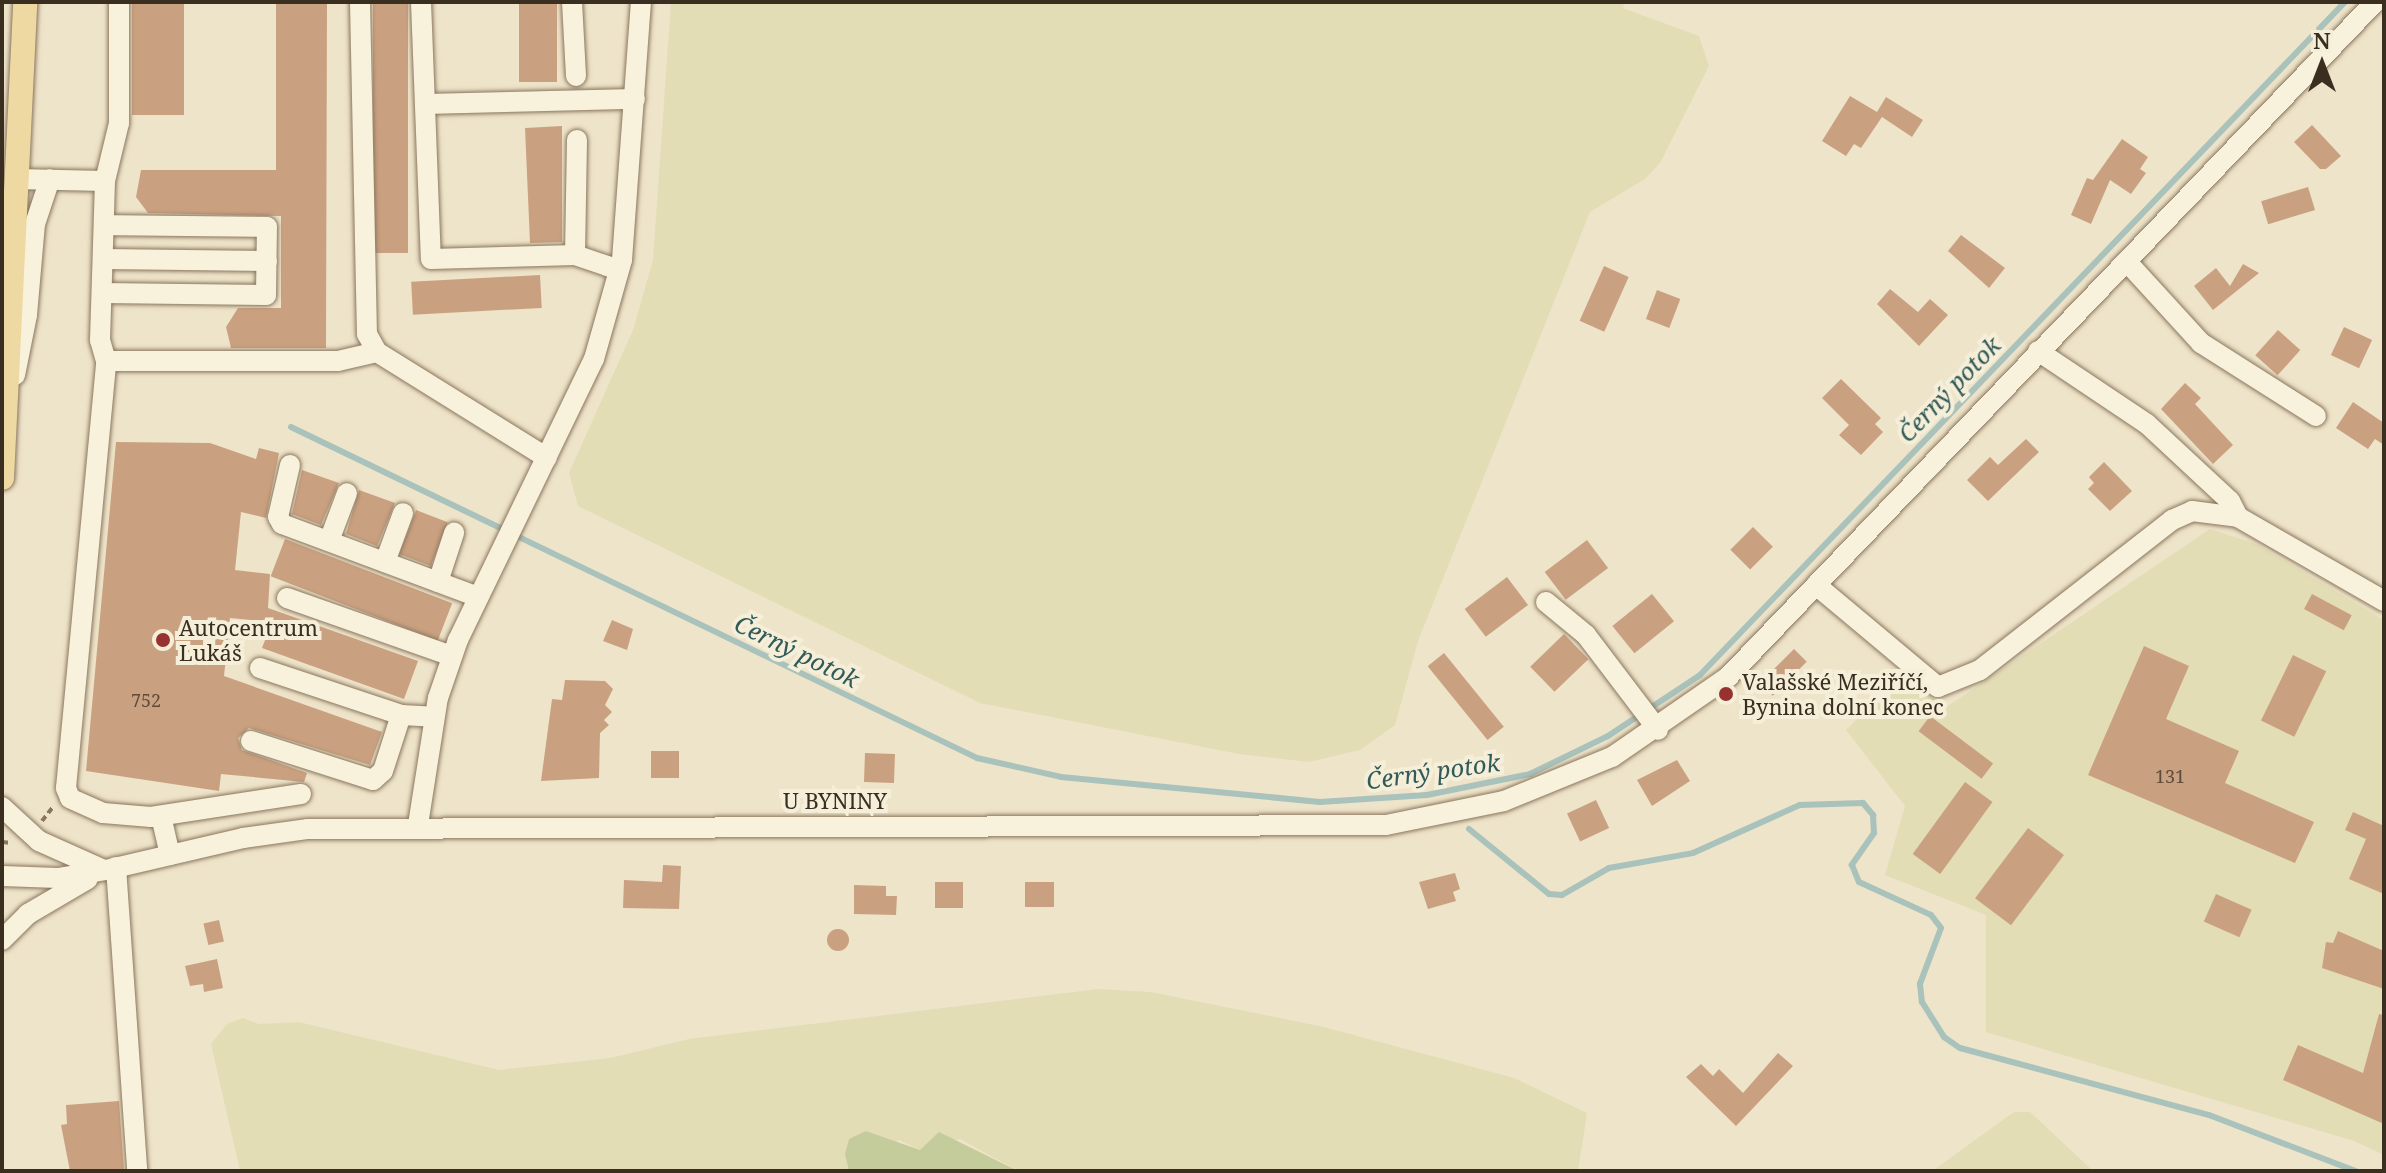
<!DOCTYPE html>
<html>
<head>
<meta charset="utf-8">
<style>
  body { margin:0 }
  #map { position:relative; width:2386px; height:1173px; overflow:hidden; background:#eee4c9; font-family:"Noto Serif",serif }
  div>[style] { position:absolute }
  .farmland>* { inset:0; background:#e3ddb6 }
  .green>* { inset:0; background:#c5cc9c }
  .stream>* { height:6px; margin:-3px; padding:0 3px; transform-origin:3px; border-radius:3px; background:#a9c2bb }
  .building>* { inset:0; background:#caa180; transform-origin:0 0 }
  .round { border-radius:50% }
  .path>* { height:4px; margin-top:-2px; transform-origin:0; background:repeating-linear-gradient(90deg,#8a765e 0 6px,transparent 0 10px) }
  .roads { filter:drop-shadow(0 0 2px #8a765e) drop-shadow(0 0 2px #8a765e) }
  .minor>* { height:20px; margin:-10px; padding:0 10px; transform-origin:10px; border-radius:10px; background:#f8f1dc }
  .major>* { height:24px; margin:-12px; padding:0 12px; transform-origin:12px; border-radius:12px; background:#efd9a3 }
  .dots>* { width:22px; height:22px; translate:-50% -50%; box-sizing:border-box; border:4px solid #f5eed8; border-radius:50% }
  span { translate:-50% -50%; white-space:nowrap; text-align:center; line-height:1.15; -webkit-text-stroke:8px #f5eed8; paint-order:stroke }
  .number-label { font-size:18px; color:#5e4b39 }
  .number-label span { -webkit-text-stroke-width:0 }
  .poi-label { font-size:22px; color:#3a2e21 }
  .left { translate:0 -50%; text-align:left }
  .street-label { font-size:22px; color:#3a2e21 }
  .water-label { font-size:24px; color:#315a58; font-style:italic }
  .frame { position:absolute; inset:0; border:4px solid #3a2e21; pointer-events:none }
  .north { position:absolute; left:2282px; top:24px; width:80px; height:80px; -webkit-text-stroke:6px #f5eed8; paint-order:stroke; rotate:0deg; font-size:22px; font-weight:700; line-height:32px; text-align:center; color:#3a2e21 }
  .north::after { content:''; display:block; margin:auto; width:28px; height:36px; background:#3a2e21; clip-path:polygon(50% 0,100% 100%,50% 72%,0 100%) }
</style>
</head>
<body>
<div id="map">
  <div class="farmland">
    <i style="clip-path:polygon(671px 2px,1625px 2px,1623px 8px,1699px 36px,1709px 66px,1660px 163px,1645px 179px,1590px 212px,1418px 641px,1395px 725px,1360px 750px,1309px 762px,1239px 754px,980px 703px,578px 506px,569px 473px,633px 330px,653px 260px)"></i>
    <i style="clip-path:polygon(2210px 529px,2256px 544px,2384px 620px,2384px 1155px,2354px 1141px,1986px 1032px,1986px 915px,1885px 875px,1905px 806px,1846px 730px,1902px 673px,1945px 708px)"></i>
    <i style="clip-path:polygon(1098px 989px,1151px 992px,1324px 1027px,1514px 1078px,1587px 1113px,1578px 1171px,1018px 1171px,960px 1139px,920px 1150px,899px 1140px,849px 1171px,240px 1171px,211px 1044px,227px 1024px,243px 1018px,259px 1024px,299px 1022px,499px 1070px,610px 1058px,689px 1039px)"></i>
    <i style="clip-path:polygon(2014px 1112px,2030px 1112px,2093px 1171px,1932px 1171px)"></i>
  </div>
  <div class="green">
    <i style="clip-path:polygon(866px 1131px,920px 1150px,939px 1132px,1018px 1171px,849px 1171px,845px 1154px,849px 1139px)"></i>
  </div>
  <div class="stream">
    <i style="left:291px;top:427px;width:762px;rotate:25.76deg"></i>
    <i style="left:977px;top:758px;width:86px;rotate:12.7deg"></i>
    <i style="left:1061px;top:777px;width:260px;rotate:5.5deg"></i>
    <i style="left:1320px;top:802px;width:107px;rotate:-3.7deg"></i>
    <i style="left:1427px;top:795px;width:105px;rotate:-11.5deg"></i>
    <i style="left:1530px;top:774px;width:87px;rotate:-26deg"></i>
    <i style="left:1608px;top:736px;width:110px;rotate:-33.5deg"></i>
    <i style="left:1700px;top:675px;width:932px;rotate:-46.22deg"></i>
    <i style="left:1469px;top:829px;width:103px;rotate:39.1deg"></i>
    <i style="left:1549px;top:894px;width:13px;rotate:4deg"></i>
    <i style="left:1562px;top:895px;width:54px;rotate:-29.9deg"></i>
    <i style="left:1609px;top:868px;width:85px;rotate:-10.1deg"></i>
    <i style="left:1693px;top:853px;width:117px;rotate:-24.2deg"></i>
    <i style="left:1800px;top:805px;width:63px;rotate:-1.8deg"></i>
    <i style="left:1863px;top:803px;width:16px;rotate:50deg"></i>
    <i style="left:1873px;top:815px;width:18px;rotate:87deg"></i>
    <i style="left:1874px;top:833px;width:39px;rotate:125deg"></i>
    <i style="left:1852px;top:865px;width:18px;rotate:68deg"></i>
    <i style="left:1859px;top:882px;width:79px;rotate:24.6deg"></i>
    <i style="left:1931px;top:915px;width:16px;rotate:52deg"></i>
    <i style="left:1941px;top:928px;width:60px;rotate:110.6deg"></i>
    <i style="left:1920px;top:984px;width:18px;rotate:84deg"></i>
    <i style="left:1922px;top:1002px;width:41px;rotate:57.8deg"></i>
    <i style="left:1944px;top:1037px;width:19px;rotate:35deg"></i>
    <i style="left:1960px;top:1048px;width:258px;rotate:15.1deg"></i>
    <i style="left:2209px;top:1115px;width:157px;rotate:20.9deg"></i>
  </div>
  <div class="building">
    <i style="left:132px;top:2px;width:52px;height:113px"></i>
    <i style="clip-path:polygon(276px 2px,327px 2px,326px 348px,231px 348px,226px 327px,238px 308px,281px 308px,281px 216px,148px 213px,136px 197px,141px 170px,276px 170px)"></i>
    <i style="left:373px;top:2px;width:35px;height:251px"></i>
    <i style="left:519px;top:2px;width:38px;height:80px"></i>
    <i style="clip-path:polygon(1850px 96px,1877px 112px,1886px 97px,1923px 120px,1912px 137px,1882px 117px,1861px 148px,1854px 144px,1846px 156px,1822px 141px)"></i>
    <i style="clip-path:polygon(2312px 125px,2341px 156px,2326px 169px,2320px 169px,2294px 142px)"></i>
    <i style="clip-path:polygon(562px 126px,562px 242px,530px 243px,525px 128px)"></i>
    <i style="clip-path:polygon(2122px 139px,2148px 157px,2140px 169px,2146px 173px,2131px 194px,2110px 180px,2091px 224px,2071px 215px,2087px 178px,2093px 180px)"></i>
    <i style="left:2308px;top:187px;width:24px;height:49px;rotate:73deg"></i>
    <i style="clip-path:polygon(1961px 235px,2005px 268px,1989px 288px,1948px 251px)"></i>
    <i style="clip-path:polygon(2243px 264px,2259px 273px,2213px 310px,2194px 286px,2216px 268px,2230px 286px)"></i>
    <i style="left:1604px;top:266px;width:27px;height:60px;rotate:24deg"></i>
    <i style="left:540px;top:275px;width:33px;height:129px;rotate:87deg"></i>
    <i style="clip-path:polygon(1890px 289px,1918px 312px,1930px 299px,1948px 315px,1919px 346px,1877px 304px)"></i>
    <i style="left:1657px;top:290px;width:25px;height:31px;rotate:21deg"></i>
    <i style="left:2344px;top:327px;width:31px;height:31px;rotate:25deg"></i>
    <i style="left:2278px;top:330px;width:30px;height:34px;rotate:42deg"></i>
    <i style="clip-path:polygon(1841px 379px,1881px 418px,1875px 424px,1883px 432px,1861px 455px,1839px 435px,1849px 425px,1822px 398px)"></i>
    <i style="clip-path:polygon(2185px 383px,2201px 398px,2195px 404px,2233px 445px,2213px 464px,2161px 409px)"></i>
    <i style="clip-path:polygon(2353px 402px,2384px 423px,2384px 445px,2375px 439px,2368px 449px,2336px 428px)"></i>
    <i style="clip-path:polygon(2026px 439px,2039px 452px,1988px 501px,1967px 480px,1990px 457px,1998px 465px)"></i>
    <i style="clip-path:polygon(116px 442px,210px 443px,256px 459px,259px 448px,279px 453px,266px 518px,241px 512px,235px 570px,270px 574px,268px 608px,418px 661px,404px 699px,262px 648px,272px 622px,230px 618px,224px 676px,382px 732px,370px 765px,249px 728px,238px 738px,242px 750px,307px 773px,304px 782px,221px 774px,219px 791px,86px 771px)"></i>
    <i style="clip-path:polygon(2104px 462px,2132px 491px,2110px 511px,2088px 489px,2094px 483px,2089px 477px)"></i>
    <i style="clip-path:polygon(302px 470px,339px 483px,321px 525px,292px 514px)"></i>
    <i style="clip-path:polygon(359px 490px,395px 503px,377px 546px,346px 534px)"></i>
    <i style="left:416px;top:510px;width:34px;height:47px;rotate:21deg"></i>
    <i style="left:1753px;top:527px;width:28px;height:32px;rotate:45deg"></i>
    <i style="left:285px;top:539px;width:179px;height:40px;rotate:21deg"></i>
    <i style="left:1587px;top:540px;width:35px;height:53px;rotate:53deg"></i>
    <i style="left:1507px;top:577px;width:35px;height:53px;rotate:53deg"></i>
    <i style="left:1652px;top:594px;width:35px;height:51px;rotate:51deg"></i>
    <i style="left:2312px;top:594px;width:45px;height:17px;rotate:28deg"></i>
    <i style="clip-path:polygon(612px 620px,633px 629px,627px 650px,603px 641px)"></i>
    <i style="left:1564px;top:634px;width:35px;height:47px;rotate:46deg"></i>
    <i style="clip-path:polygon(2144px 646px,2189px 666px,2166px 719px,2239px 751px,2225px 783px,2314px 822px,2295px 863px,2088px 775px)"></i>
    <i style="left:1794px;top:649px;width:18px;height:48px;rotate:45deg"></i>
    <i style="left:1444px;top:653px;width:95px;height:21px;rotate:51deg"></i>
    <i style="left:2293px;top:655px;width:37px;height:73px;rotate:26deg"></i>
    <i style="clip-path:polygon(565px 680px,605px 681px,613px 689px,605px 705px,612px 712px,604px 720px,609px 725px,600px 733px,599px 778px,541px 781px,552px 699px,562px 700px)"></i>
    <i style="left:1930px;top:716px;width:79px;height:19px;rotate:37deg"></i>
    <i style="left:651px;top:751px;width:28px;height:27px"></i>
    <i style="left:865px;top:753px;width:30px;height:29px;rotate:2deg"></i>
    <i style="clip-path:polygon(1677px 760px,1690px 781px,1652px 806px,1637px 780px)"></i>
    <i style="left:1965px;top:782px;width:34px;height:89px;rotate:36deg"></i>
    <i style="left:1596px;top:800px;width:31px;height:32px;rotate:65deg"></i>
    <i style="clip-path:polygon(2353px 812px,2384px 826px,2384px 894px,2349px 879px,2366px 839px,2345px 830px)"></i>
    <i style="left:2028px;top:828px;width:45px;height:88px;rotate:37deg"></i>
    <i style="clip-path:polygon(663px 865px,681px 866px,679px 909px,623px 908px,624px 880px,662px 882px)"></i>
    <i style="clip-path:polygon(1455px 873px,1460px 889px,1453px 892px,1456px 901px,1428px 909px,1419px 882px)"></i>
    <i style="left:935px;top:882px;width:28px;height:26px"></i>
    <i style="left:1025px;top:882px;width:29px;height:25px"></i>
    <i style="clip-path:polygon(854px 885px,886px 886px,886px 896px,897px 896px,896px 915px,854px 914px)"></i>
    <i style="left:2216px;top:894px;width:39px;height:30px;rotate:24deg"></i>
    <i style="left:219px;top:920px;width:22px;height:16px;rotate:77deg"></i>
    <i class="round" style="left:827px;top:929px;width:22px;height:22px"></i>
    <i style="clip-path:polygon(2338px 931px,2384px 951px,2384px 989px,2322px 968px,2326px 942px,2333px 943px)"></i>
    <i style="clip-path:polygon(217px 959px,223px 988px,204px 992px,203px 984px,190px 986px,185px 966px)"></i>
    <i style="clip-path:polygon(2379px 1014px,2384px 1015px,2384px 1124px,2283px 1080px,2298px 1045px,2363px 1073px)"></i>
    <i style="clip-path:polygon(1778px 1053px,1793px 1066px,1736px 1126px,1686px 1077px,1701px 1064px,1713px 1076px,1719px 1069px,1743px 1093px)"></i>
    <i style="clip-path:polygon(119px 1101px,124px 1171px,70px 1171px,61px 1125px,67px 1124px,66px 1105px)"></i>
  </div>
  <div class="path">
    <i style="left:42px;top:821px;width:18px;rotate:-52deg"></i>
    <i style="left:2px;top:842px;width:10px;rotate:6deg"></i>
  </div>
  <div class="roads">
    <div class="minor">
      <i style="left:360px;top:2px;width:332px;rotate:88.8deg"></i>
      <i style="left:367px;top:334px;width:21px;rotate:61deg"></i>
      <i style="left:377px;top:352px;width:200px;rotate:31.9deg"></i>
      <i style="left:421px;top:2px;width:257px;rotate:87.8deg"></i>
      <i style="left:431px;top:259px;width:144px;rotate:-1.6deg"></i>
      <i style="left:575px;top:255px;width:46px;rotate:18.8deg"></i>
      <i style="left:572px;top:2px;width:74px;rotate:86.9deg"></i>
      <i style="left:425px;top:104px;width:210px;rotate:-1.4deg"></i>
      <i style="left:16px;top:179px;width:89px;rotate:1.3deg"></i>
      <i style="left:575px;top:255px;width:115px;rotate:-89deg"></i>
      <i style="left:103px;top:259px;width:164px;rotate:0.7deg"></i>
      <i style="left:2127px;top:262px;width:110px;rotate:47.6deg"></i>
      <i style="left:2201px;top:343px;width:136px;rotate:32.4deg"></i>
      <i style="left:102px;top:293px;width:164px;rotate:0.7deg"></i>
      <i style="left:266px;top:295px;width:68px;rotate:-89.2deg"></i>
      <i style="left:267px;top:227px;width:163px;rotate:-179.3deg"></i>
      <i style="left:2038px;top:351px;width:131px;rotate:33.8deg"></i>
      <i style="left:2147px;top:424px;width:113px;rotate:42.9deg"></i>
      <i style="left:2230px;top:501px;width:18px;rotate:63deg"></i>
      <i style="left:106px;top:361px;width:22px;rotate:-106deg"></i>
      <i style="left:100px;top:340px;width:159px;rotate:-88.2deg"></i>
      <i style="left:105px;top:181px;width:60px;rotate:-76.4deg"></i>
      <i style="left:119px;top:123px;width:121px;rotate:-90deg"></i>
      <i style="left:15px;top:375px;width:61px;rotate:-78.7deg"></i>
      <i style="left:27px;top:315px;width:91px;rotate:-85deg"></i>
      <i style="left:35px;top:224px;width:47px;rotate:-71.6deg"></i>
      <i style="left:290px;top:465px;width:53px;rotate:103deg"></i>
      <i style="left:278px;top:517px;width:8px;rotate:60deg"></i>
      <i style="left:282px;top:524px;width:209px;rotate:20.4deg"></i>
      <i style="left:329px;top:541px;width:51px;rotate:-69.4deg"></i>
      <i style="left:385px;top:562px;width:52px;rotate:-69.8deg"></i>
      <i style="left:438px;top:582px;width:52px;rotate:-71.9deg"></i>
      <i style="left:1816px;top:585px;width:159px;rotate:39.9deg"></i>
      <i style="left:1938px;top:687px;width:45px;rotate:-22deg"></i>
      <i style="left:1980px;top:670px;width:244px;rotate:-38deg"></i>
      <i style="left:2172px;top:520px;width:22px;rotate:-24deg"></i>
      <i style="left:2192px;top:511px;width:46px;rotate:7.4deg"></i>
      <i style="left:2238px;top:517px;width:168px;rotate:29.9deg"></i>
      <i style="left:287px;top:598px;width:175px;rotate:19.4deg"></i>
      <i style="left:1546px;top:602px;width:52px;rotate:39.5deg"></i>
      <i style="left:1586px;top:635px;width:119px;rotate:52.8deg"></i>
      <i style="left:260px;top:668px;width:149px;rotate:18.4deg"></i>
      <i style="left:401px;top:715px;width:33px;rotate:3deg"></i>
      <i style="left:251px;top:741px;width:128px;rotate:17.7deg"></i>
      <i style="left:373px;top:780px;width:13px;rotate:-42deg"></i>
      <i style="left:383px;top:771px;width:59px;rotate:-72.2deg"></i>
      <i style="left:301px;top:794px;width:152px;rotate:171.3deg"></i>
      <i style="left:151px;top:817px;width:48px;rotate:-175.2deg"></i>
      <i style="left:103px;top:813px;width:36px;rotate:-156deg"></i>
      <i style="left:70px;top:798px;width:11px;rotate:-112deg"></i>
      <i style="left:66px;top:788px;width:429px;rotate:-84.6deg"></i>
      <i style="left:106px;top:361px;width:232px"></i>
      <i style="left:338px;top:361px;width:40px;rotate:-13deg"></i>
      <i style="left:2px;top:807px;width:50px;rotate:42.6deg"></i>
      <i style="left:39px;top:841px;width:69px;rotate:24deg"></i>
      <i style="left:161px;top:816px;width:40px;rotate:77deg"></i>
      <i style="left:418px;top:825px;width:129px;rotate:-81.1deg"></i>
      <i style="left:438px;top:698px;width:61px;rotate:-71deg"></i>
      <i style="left:458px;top:640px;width:312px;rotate:-64.2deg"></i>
      <i style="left:594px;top:359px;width:103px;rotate:-74.2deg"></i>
      <i style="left:622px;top:260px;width:259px;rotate:-85.8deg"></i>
      <i style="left:116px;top:867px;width:305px;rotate:86deg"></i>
      <i style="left:2px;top:876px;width:56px;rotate:2deg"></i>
      <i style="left:58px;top:878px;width:49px;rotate:-9.5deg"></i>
      <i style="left:106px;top:870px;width:141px;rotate:-13.1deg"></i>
      <i style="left:243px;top:838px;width:66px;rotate:-7.9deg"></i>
      <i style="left:308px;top:829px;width:1078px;rotate:-0.21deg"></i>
      <i style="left:1386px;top:825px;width:120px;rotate:-11.5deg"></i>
      <i style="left:1504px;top:801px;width:117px;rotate:-22.2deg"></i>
      <i style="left:1612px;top:757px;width:141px;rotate:-34.6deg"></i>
      <i style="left:1728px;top:677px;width:935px;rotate:-46.21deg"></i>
      <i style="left:2px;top:940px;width:37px;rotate:-45deg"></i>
      <i style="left:28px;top:914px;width:69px;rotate:-30.3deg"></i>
    </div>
    <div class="major">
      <i style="left:2px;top:478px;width:477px;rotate:-87.2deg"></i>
    </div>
  </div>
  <div class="dots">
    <i style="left:163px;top:640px;background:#97322f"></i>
    <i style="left:1726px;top:694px;background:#97322f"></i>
  </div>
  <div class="number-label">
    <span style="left:146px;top:700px">752</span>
    <span style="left:2170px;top:776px">131</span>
  </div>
  <div class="poi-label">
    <span class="left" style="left:179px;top:640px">Autocentrum<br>Lukáš</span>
    <span class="left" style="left:1742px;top:694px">Valašské Meziříčí,<br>Bynina dolní konec</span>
  </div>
  <div class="street-label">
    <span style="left:835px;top:801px">U BYNINY</span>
  </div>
  <div class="water-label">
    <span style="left:1949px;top:389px;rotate:-46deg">Černý potok</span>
    <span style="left:797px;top:651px;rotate:26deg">Černý potok</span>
    <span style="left:1433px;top:771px;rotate:-8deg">Černý potok</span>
  </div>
  <div class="frame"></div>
  <div class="north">N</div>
</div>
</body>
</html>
